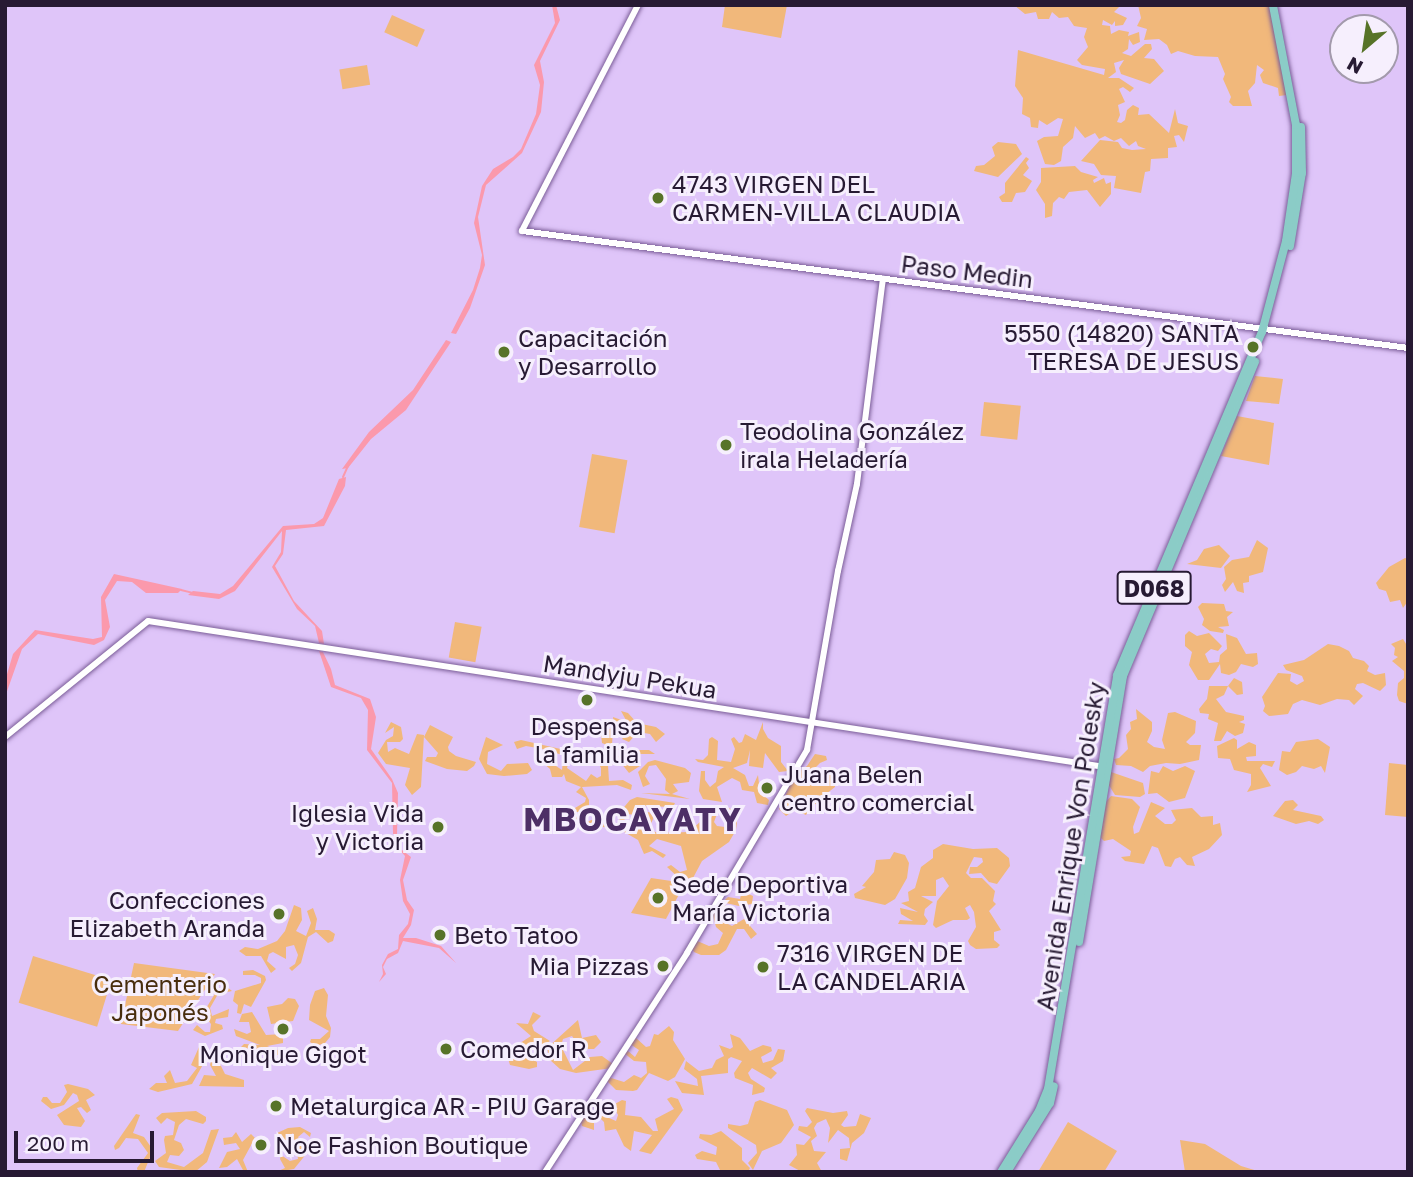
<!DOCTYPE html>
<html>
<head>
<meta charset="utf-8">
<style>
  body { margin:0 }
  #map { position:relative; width:1413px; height:1177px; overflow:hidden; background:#dfc5f9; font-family:"Golos Text",sans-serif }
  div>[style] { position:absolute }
  .green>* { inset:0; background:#f1b87b; transform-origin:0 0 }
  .water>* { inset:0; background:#fb99ac }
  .stream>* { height:2px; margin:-1px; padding:0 1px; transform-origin:1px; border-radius:1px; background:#fb99ac }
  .roads { filter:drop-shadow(0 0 2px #7b5d98) drop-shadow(0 0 2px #7b5d98) }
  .minor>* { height:6px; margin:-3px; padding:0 3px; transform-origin:3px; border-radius:3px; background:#fff }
  .major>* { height:8px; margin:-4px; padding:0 4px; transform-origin:4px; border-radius:4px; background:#8bccc7 }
  .dots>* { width:19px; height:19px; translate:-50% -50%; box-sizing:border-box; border:4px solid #f6effd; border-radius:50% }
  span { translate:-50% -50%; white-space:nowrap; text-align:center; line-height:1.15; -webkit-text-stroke:6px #f6effd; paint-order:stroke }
  .shield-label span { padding:2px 5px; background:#f6effd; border:2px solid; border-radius:5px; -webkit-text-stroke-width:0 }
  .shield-label { font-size:23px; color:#271a33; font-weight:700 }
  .poi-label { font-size:24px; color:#271a33 }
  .left { translate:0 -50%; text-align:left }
  .right { translate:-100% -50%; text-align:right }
  .street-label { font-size:24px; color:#271a33 }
  .park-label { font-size:24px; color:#482d0d }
  .district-label { font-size:32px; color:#4d2f66; font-weight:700; letter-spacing:2px }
  .frame { position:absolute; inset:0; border:7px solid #271a33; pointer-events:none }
  .north { position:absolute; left:1329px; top:14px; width:70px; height:70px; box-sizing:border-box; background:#f6effd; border:2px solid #a39aac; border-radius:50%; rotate:209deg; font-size:19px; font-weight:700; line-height:28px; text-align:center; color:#271a33 }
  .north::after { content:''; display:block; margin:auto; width:24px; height:32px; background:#577328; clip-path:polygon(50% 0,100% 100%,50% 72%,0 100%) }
  .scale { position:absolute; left:14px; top:1131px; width:140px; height:32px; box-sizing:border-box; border:4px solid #271a33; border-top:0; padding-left:9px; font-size:21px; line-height:24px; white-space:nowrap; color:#271a33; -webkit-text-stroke:5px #f6effd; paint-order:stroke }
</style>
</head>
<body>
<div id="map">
  <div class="green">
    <i style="clip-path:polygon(725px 5px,787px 5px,781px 38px,722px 27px)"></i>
    <i style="clip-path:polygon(1121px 5px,1114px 12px,1127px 18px,1123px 25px,1115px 26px,1115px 21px,1112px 25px,1103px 20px,1102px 25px,1110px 26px,1111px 34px,1119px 30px,1129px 32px,1128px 36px,1139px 32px,1140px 42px,1133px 45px,1129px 39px,1128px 49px,1122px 53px,1131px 56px,1145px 44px,1151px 44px,1152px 49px,1144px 58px,1154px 59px,1164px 71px,1150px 84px,1121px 74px,1119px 68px,1124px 60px,1114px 63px,1116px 72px,1108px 78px,1119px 78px,1134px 88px,1130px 92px,1123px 87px,1119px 89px,1125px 102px,1118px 105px,1120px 115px,1117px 122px,1121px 123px,1125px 120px,1127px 110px,1133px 105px,1139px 108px,1138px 115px,1149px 114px,1169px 133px,1175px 109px,1178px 123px,1188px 126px,1184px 142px,1179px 135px,1174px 136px,1177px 147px,1168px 148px,1168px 158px,1151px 159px,1150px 171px,1145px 172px,1141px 193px,1114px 188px,1116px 176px,1101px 175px,1094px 164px,1081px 161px,1100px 140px,1118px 142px,1122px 148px,1132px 150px,1146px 149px,1138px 146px,1136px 141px,1129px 146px,1121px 138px,1114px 141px,1105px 136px,1099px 139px,1095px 133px,1085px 138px,1075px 126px,1073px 138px,1063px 147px,1061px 161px,1054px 165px,1045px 164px,1037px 141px,1044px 137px,1058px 136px,1063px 119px,1058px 118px,1047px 125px,1039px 120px,1038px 128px,1031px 127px,1030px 118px,1022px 114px,1023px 98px,1015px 86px,1018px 50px,1104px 75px,1105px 69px,1082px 65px,1077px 60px,1088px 47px,1084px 37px,1087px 28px,1074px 26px,1068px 17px,1059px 18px,1052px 12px,1049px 19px,1038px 19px,1036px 12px,1025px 14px,1014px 5px)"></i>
    <i style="clip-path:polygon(1138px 5px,1271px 5px,1287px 95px,1279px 96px,1278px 88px,1263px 83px,1260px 75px,1264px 70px,1257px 65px,1255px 83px,1248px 91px,1252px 106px,1233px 106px,1229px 102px,1231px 97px,1223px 79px,1225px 74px,1218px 57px,1195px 56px,1178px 51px,1171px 54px,1167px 45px,1159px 39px,1144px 40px,1147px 29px,1137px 26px,1141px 18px)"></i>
    <i style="left:392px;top:15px;width:36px;height:19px;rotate:24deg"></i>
    <i style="left:367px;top:65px;width:20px;height:28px;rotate:81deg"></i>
    <i style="clip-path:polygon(998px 142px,1016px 144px,1022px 154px,998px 177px,974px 171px,976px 166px,984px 165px,995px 156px,992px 147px)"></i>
    <i style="clip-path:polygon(1026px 157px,1029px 159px,1026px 163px,1029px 168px,1023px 175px,1032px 181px,1025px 192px,1016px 193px,1012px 202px,1002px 202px,999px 197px,1005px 193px,1005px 183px)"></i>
    <i style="clip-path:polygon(1075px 166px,1081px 172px,1098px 177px,1093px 180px,1094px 183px,1104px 178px,1106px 184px,1111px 182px,1111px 194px,1100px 207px,1087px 190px,1069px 192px,1064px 199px,1059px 197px,1053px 203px,1052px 216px,1045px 218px,1045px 204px,1036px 190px,1041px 182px,1041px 168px)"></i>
    <i style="clip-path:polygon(1255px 376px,1283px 379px,1279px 404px,1246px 401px)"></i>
    <i style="left:984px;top:402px;width:37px;height:34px;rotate:6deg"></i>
    <i style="clip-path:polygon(1237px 416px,1274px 423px,1269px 465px,1221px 456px)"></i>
    <i style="left:592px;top:454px;width:36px;height:74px;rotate:10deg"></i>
    <i style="clip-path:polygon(1257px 540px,1268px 548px,1263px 572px,1249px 576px,1249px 582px,1243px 583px,1244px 593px,1237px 591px,1233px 582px,1225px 592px,1222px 585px,1226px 579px,1224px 567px,1232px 560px,1249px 557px)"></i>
    <i style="clip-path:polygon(1219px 545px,1230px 556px,1221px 568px,1187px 564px,1197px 560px,1204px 549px)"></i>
    <i style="clip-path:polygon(1405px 558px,1408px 559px,1408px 601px,1403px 608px,1400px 600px,1390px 602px,1386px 591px,1379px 589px,1376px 583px,1389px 567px)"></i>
    <i style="clip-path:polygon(1202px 603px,1224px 604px,1226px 611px,1233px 612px,1227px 617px,1229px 626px,1218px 627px,1224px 630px,1223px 633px,1210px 631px,1202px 625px,1204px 619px,1198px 607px)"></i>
    <i style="left:455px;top:622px;width:27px;height:36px;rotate:10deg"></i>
    <i style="clip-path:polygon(1189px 631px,1197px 636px,1209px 633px,1222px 646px,1218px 651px,1211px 649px,1205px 654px,1209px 663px,1219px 662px,1220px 655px,1227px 649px,1226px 634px,1237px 638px,1246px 654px,1257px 653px,1258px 664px,1253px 667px,1241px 664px,1236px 672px,1229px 675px,1221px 673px,1220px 664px,1209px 680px,1198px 680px,1189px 665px,1192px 652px,1185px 646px,1185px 635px)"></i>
    <i style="clip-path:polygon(1403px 639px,1408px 647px,1408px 704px,1399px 701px,1397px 695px,1398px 683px,1404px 678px,1404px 671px,1392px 661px,1398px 657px,1394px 655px,1395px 648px,1391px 644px)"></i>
    <i style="clip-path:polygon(1328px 644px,1339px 646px,1349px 651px,1353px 658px,1364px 661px,1369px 666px,1367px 671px,1375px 675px,1385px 673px,1386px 685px,1380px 691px,1363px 683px,1357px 684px,1355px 689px,1363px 696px,1354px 705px,1349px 700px,1337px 699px,1320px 705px,1302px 700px,1293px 704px,1288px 714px,1269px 716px,1263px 711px,1265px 706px,1262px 697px,1278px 673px,1291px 674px,1290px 681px,1297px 685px,1304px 681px,1302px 676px,1286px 670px,1283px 665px,1304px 660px)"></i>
    <i style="clip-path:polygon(1234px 678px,1242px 682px,1243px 694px,1237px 695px,1228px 686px,1224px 695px,1216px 699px,1226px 712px,1244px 716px,1244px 720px,1239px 722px,1245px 724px,1243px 733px,1235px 736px,1227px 731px,1221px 741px,1214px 741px,1218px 723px,1208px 719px,1209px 714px,1200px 713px,1199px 709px,1207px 699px,1209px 686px,1228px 686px)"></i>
    <i style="clip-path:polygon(1136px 709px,1152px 722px,1152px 731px,1147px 742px,1154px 747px,1165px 749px,1162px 740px,1168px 713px,1175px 712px,1196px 721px,1195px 733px,1186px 742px,1190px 745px,1201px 745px,1199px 760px,1180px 764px,1166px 763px,1150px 766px,1143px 772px,1131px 766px,1116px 765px,1114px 759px,1119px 758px,1128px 749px,1126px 735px,1131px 729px,1130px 722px,1137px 719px)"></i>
    <i style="clip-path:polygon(621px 711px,628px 713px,637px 723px,656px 727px,665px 734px,656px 742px,650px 734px,638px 732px,629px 742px,622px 739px,627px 732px,621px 726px,613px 730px,612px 745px,623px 750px,649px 750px,655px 754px,628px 754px,602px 743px,601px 735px,614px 726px,613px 717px,627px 722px)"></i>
    <i style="clip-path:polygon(391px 722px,401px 727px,403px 739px,400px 742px,387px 742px,388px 752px,395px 748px,409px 754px,417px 734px,424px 735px,421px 787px,412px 795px,405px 785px,410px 768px,386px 764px,378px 753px,386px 740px,393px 736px,394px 727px,385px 733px)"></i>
    <i style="clip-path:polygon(763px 722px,763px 729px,768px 738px,781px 746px,781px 762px,788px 771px,779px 772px,765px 753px,763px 768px,749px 766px,750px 750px,747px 763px,733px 768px,745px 775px,749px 786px,753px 786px,758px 775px,760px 792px,769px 800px,768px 805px,757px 803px,754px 792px,742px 790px,740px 782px,732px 778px,717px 787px,722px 802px,703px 799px,699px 791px,701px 771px,705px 771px,705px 780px,710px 787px,716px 782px,718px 771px,724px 767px,698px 762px,695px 759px,703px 760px,708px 755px,709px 739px,712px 737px,718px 741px,717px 760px,731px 762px,735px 749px,731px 739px,734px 737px,739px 743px,742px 742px,745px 734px,756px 740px)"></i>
    <i style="clip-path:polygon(430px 725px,453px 737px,448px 747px,449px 751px,456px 756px,476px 762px,474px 766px,467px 771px,447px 769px,425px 761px,427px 757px,436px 757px,438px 753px,424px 737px)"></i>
    <i style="clip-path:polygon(486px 737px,503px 745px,488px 752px,487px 764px,501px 771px,507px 764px,528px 763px,532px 770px,527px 774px,504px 776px,487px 774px,479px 759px)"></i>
    <i style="clip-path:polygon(1234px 738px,1237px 740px,1237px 749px,1249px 742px,1256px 745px,1256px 756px,1246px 757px,1247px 761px,1275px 761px,1272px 767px,1263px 764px,1260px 768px,1271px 786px,1247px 792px,1251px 785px,1251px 774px,1234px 770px,1230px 759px,1218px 758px,1217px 746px)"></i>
    <i style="clip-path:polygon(1318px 739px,1330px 747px,1325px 773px,1321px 766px,1314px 769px,1302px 766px,1296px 772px,1287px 775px,1279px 770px,1282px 751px,1290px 752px,1296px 742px)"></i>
    <i style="clip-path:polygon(521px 740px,565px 750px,566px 754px,562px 755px,550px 751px,547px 755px,550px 762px,562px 770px,563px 762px,570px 752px,578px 754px,583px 758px,581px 761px,569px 761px,567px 768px,586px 781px,591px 774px,597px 778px,601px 776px,601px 768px,595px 756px,621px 756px,637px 762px,640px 766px,629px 773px,621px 763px,608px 765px,609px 781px,623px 780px,632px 785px,631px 790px,617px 785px,582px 787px,589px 800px,589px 812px,566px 812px,567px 819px,576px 816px,584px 823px,594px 819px,611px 823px,613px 828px,560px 823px,554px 817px,560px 805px,575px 808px,585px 802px,586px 798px,576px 792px,581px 787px,566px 781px,564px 774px,562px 777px,552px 777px,550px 769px,543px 763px,543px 749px,526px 746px,517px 749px,514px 742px)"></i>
    <i style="clip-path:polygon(815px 754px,826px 756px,827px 760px,820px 763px,814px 769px,815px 773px,827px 776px,834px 773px,835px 787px,826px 794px,824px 802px,812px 805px,806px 815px,795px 810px,786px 816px,779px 809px,790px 785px,796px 781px,797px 773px,807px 766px)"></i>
    <i style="clip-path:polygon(655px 760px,685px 768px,691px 773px,689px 782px,673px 784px,678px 791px,672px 794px,690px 799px,641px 793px,670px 794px,665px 790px,666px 779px,656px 765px,649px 766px,645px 776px,650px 784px,643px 787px,638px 772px,648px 762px)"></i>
    <i style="clip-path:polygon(1389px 763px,1408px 765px,1408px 817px,1385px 815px)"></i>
    <i style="clip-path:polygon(1163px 766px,1173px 771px,1185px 766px,1195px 771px,1185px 798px,1169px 802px,1157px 793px,1148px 794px,1151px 771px,1159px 773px)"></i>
    <i style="clip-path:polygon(1111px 772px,1143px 783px,1145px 794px,1140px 797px,1115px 795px,1107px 782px)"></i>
    <i style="clip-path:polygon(1111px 796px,1132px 799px,1140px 807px,1133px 827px,1134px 834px,1139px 832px,1151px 802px,1165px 808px,1155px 816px,1165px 824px,1172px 824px,1176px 820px,1171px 810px,1192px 808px,1201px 817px,1213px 816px,1213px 825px,1220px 823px,1222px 835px,1209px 849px,1192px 857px,1195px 866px,1187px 865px,1180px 857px,1175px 859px,1171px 867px,1165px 866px,1158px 848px,1152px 846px,1144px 864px,1125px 861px,1121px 857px,1130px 856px,1131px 851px,1113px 839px,1104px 841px,1100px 837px,1105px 803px)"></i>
    <i style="clip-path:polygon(637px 797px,675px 803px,673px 807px,641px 806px,636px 815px,627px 814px,623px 823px,632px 829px,643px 826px,645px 813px,649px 812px,654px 817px,649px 828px,657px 833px,689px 832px,701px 821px,709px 822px,714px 812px,717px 814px,714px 822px,717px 826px,725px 827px,731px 820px,727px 807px,738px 813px,736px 830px,729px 842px,702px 861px,693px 878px,680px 879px,667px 867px,671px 865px,680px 872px,687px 870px,681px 846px,657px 839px,649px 846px,666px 855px,663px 858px,652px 851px,644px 854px,638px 840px,619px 829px,620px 812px,630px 800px)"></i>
    <i style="clip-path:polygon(1293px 800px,1298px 805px,1293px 810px,1321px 816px,1324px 820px,1318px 824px,1309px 821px,1296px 824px,1273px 816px,1285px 801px)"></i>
    <i style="clip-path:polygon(943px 844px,973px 849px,997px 848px,1009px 858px,1010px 866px,997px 884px,989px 882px,981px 873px,969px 874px,970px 867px,977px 867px,983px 862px,982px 858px,974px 857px,966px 873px,971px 878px,982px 878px,995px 891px,993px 901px,996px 904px,989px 911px,1001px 930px,994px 932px,994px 940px,1000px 945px,997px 948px,976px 949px,970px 945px,968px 941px,976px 927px,974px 912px,970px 905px,965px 908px,970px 918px,967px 920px,953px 920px,936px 928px,933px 925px,937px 901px,949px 886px,943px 877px,936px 880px,936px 896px,921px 896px,933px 902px,925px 909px,924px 915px,928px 921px,925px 925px,898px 924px,900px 920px,913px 921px,901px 914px,900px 908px,918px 912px,901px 903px,909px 901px,908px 892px,915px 888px,921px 867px,933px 858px,933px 850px)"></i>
    <i style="clip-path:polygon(894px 852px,905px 855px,909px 863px,907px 878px,895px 899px,885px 905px,855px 898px,854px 894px,866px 887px,862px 886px,874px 872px,876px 860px,890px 859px)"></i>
    <i style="clip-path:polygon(651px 878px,685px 883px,666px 919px,631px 913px)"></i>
    <i style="clip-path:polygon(742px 891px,753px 896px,752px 904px,739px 906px,726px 903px,720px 920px,732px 926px,744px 919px,757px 934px,751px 939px,744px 929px,737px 929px,726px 950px,719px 955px,701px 955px,694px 952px,691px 947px,695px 940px,709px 946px,718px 944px,723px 933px,716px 927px,712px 912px,728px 897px,740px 899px)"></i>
    <i style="clip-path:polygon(294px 905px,301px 908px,302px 920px,296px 931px,306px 936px,311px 923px,307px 911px,313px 908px,317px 919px,315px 930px,329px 930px,335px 934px,333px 941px,328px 943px,316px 932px,308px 937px,301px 963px,292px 971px,289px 968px,295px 964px,298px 955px,294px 945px,286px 947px,286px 959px,273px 952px,269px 954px,267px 961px,276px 969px,271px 973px,261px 956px,246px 956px,239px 951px,245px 947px,258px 949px,277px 941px,285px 931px)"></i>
    <i style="left:33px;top:956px;width:82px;height:49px;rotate:17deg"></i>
    <i style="clip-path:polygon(134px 963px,215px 974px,178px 1031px,121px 1024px)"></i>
    <i style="clip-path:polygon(253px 970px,265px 976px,266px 980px,251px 1007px,244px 1004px,241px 1014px,237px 1013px,238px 1005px,233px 1001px,235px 991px,261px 983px,261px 978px,255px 975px,243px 975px,243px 971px)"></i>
    <i style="clip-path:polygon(227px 987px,232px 991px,218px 994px,210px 1008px,212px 1016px,229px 1009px,228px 1017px,216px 1019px,215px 1023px,222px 1025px,223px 1029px,205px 1036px,193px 1030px,197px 1025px,205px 1032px,210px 1032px,211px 1024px,204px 1015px,205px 1010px,216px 992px)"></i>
    <i style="clip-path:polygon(324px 988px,328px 995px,326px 1016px,331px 1028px,330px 1037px,325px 1043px,316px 1046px,310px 1042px,311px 1039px,320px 1039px,329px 1031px,309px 1020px,310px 1005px,315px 991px)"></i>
    <i style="clip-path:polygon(288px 998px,295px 999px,299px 1006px,293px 1021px,271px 1024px,267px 1007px,282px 1004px)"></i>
    <i style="clip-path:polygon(252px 1012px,266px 1035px,283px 1034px,283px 1043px,267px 1046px,292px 1055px,291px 1064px,282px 1056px,241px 1047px,244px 1044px,260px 1045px,236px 1036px,234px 1029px,247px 1034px,251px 1032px,249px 1022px,239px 1022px,242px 1014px)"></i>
    <i style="clip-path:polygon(533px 1012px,541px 1016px,532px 1025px,534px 1031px,550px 1041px,544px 1045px,530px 1044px,524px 1050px,523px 1054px,537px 1062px,537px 1067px,529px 1069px,510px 1065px,506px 1052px,531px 1036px,516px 1023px,528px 1024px)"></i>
    <i style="clip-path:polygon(578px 1020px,582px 1038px,596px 1035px,601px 1042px,594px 1049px,581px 1049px,572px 1036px,563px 1039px,561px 1046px,573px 1070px,590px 1057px,602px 1056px,613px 1064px,612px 1068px,576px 1073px,560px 1069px,550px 1060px,547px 1048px)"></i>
    <i style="clip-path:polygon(669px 1026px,674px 1032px,673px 1040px,685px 1059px,675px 1077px,668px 1081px,649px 1073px,637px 1090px,633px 1091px,616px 1090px,608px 1082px,608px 1077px,624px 1082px,634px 1075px,641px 1078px,647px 1073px,646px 1062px,634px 1061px,624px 1053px,628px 1051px,635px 1057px,639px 1050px,630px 1044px,635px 1037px,646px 1047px,650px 1046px,654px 1034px,658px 1035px)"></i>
    <i style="clip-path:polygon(730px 1034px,740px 1038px,750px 1051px,763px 1045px,771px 1047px,772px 1051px,761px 1057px,763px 1063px,773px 1060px,778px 1049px,785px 1050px,783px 1061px,771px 1068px,777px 1073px,771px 1079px,752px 1068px,748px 1073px,751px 1079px,765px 1088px,764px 1092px,752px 1095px,753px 1085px,735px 1078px,734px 1073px,742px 1061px,731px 1057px,728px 1059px,728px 1073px,701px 1076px,704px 1095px,682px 1093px,675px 1081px,698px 1086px,697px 1079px,684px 1069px,686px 1061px,699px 1071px,712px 1068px,716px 1060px,724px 1056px,719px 1045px,730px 1049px,733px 1047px)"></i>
    <i style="clip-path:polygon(199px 1047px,203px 1048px,205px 1061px,192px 1084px,158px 1092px,149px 1089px,156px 1083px,167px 1083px,164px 1076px,170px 1070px,175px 1083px,187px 1081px,197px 1068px,191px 1065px)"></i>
    <i style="clip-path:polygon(216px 1056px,225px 1074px,244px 1080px,244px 1087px,199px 1086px,204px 1075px,216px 1076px,210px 1065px,212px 1057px)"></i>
    <i style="clip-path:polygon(68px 1084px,88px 1089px,95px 1095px,86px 1100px,91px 1110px,87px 1113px,81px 1107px,77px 1108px,85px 1121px,81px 1127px,64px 1125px,57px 1115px,79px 1101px,77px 1095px,73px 1093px,64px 1105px,51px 1109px,41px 1101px,43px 1097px,47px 1097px,52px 1103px,60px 1103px,67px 1092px,64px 1085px)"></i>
    <i style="clip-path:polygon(671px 1097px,678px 1099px,683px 1110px,651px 1154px,639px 1151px,652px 1135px,634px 1131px,631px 1151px,624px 1146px,616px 1129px,605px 1131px,604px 1122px,598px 1116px,594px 1117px,594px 1130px,582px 1126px,581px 1122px,585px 1113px,593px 1111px,616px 1121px,618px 1115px,613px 1105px,622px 1100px,626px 1101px,625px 1115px,641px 1117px,653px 1131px,658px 1131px,655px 1119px,674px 1109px,667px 1099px)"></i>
    <i style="clip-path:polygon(760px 1100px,787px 1110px,794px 1125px,781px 1143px,762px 1151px,753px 1170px,748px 1163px,757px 1153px,756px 1145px,728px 1128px,728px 1124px,740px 1126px,748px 1124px,755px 1102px)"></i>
    <i style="clip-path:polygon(807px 1108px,833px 1113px,847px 1111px,848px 1115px,841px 1125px,844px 1127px,856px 1126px,860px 1114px,871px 1118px,864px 1133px,852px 1143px,847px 1161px,840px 1159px,840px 1149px,850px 1148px,849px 1138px,838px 1130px,828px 1143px,830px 1128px,826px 1119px,817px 1123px,814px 1128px,817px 1136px,811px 1141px,814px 1151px,826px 1152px,817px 1163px,822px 1172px,802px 1172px,789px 1165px,797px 1155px,796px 1144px,804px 1145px,811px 1137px,798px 1130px,799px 1126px,807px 1127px,812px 1122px,805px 1111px)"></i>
    <i style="clip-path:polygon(196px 1111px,206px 1117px,206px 1121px,203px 1124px,186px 1119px,179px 1125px,174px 1140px,181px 1143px,184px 1150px,179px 1156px,170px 1155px,167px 1162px,184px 1167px,203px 1153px,211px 1130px,219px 1129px,207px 1162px,195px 1172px,159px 1167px,155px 1161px,166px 1153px,164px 1140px,165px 1136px,173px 1135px,175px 1122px,167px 1118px,161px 1124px,156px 1118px,162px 1113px)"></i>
    <i style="clip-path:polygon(136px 1114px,140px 1115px,133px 1133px,144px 1137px,153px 1150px,144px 1172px,138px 1172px,137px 1168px,148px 1153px,138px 1139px,126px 1138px,119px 1148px,115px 1150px,114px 1146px)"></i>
    <i style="clip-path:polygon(1068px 1122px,1117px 1151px,1104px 1172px,1038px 1172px)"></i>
    <i style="clip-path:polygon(300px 1127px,311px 1133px,310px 1137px,304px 1132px,298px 1137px,307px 1153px,294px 1169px,276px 1172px,285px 1168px,280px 1159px,281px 1155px,290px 1161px,298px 1159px,293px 1133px,284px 1142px,280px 1142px,277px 1133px,288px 1128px)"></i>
    <i style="clip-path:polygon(721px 1131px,742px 1148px,742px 1160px,750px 1168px,748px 1172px,721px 1172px,716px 1162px,697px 1159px,695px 1155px,702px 1151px,716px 1155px,717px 1147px,699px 1138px,700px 1134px,711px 1135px)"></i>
    <i style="clip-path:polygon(236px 1132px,242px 1142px,251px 1134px,255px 1138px,243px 1160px,248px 1172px,244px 1172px,237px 1159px,227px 1167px,219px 1168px,227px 1152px,240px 1149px,236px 1143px,224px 1145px,223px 1138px,232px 1137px)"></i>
    <i style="clip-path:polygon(1180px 1140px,1205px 1144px,1241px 1166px,1261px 1172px,1185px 1172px)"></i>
  </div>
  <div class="water">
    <i style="clip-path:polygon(552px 5px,556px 5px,560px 20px,540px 61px,544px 82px,541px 112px,522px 153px,486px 185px,478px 217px,485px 265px,470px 308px,456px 334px,451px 333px,473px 290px,480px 268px,482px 255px,474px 223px,482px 186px,493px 169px,513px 157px,521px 149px,536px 114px,540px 85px,534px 65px,555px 23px)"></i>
    <i style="clip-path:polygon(446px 340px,451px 342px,406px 410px,371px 439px,348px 468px,342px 469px,369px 432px,413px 390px)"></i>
    <i style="clip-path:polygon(346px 477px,345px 486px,324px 526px,286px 530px,283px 554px,275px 566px,294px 601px,322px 631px,324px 644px,319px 643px,315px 626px,297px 609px,272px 567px,281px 552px,282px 531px,235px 591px,219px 599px,188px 595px,193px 591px,220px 594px,233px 586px,283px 526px,314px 524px,323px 518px,339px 479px)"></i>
    <i style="clip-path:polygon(114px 574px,182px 589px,178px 593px,146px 593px,132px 582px,117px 581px,105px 600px,110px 627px,104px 640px,94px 645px,38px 634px,22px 649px,5px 697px,5px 681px,13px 654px,35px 630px,93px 639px,102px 637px,101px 597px)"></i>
    <i style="clip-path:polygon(319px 651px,323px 652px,331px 669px,335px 685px,370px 699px,376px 717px,371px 749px,392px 779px,398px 793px,397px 835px,393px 834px,392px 783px,367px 750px,368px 710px,361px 698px,331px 687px)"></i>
    <i style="clip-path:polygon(393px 843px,411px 857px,403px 880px,407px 900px,414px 910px,411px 925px,403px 938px,416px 938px,441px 946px,456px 963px,439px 948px,403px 941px,398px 953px,387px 959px,383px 967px,386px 974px,379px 982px,383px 974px,382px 965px,388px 954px,398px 949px,399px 935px,408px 924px,410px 914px,403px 901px,400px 880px,405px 856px)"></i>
  </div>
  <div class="stream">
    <i style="left:343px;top:477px;width:12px;rotate:-66deg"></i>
    <i style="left:181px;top:590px;width:12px;rotate:14deg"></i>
    <i style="left:395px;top:845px;width:12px;rotate:-85deg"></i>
  </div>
  <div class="roads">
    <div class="minor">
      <i style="left:638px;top:5px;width:254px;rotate:117.2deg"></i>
      <i style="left:522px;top:231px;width:894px;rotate:7.52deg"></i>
      <i style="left:5px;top:737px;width:184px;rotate:-39deg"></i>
      <i style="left:148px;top:621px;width:968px;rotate:8.67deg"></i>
      <i style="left:545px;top:1172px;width:261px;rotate:-57deg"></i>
      <i style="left:687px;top:953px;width:236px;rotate:-59.4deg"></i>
      <i style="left:807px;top:750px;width:182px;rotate:-80.2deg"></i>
      <i style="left:838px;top:571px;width:89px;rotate:-77.7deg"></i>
      <i style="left:857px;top:484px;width:207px;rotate:-82.8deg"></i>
    </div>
    <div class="major">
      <i style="left:1290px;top:246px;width:74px;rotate:-80.7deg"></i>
      <i style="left:1302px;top:173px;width:46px;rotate:-91.2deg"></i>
      <i style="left:1079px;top:942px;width:270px;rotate:-80.6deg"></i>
      <i style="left:1123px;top:676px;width:341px;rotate:-67.2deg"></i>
      <i style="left:1001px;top:1172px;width:72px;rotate:-58.1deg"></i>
      <i style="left:1039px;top:1111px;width:24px;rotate:-68deg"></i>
      <i style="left:1048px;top:1089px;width:420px;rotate:-80.5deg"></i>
      <i style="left:1117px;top:675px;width:372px;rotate:-67.1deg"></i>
      <i style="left:1262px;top:332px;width:94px;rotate:-75.2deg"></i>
      <i style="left:1286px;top:241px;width:69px;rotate:-81.6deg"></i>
      <i style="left:1296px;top:173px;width:48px;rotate:-90deg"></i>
      <i style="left:1296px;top:125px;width:122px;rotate:-100.9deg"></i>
      <i style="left:1007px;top:1172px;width:81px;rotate:-58.1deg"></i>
      <i style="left:1050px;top:1103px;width:17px;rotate:-77deg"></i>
    </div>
  </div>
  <div class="dots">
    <i style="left:658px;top:198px;background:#577328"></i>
    <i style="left:1253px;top:347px;background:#577328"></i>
    <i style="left:504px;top:352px;background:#577328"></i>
    <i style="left:726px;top:445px;background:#577328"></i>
    <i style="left:587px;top:700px;background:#577328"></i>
    <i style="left:767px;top:788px;background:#577328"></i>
    <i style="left:438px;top:827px;background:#577328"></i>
    <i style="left:658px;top:898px;background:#577328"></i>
    <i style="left:279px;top:914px;background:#577328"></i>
    <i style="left:440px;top:935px;background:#577328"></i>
    <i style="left:663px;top:966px;background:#577328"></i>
    <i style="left:763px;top:967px;background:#577328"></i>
    <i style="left:283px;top:1029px;background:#577328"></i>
    <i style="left:446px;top:1049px;background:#577328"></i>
    <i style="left:276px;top:1106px;background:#577328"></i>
    <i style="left:261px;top:1145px;background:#577328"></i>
  </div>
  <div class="shield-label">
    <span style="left:1154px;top:588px">D068</span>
  </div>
  <div class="poi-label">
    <span class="left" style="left:672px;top:198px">4743 VIRGEN DEL<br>CARMEN-VILLA CLAUDIA</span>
    <span class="right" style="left:1239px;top:347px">5550 (14820) SANTA<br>TERESA DE JESUS</span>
    <span class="left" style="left:518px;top:352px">Capacitación<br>y Desarrollo</span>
    <span class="left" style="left:740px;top:445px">Teodolina González<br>irala Heladería</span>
    <span style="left:587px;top:740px">Despensa<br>la familia</span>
    <span class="left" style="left:781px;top:788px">Juana Belen<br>centro comercial</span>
    <span class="right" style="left:424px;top:827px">Iglesia Vida<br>y Victoria</span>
    <span class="left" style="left:672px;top:898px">Sede Deportiva<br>María Victoria</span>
    <span class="right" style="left:265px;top:914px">Confecciones<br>Elizabeth Aranda</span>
    <span class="left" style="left:454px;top:935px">Beto Tatoo</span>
    <span class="left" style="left:777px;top:967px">7316 VIRGEN DE<br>LA CANDELARIA</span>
    <span class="right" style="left:649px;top:966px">Mia Pizzas</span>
    <span class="left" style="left:460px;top:1049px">Comedor R</span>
    <span style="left:283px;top:1054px">Monique Gigot</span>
    <span class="left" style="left:290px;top:1106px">Metalurgica AR - PIU Garage</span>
    <span class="left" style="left:275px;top:1145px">Noe Fashion Boutique</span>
  </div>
  <div class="street-label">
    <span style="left:967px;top:271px;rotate:7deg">Paso Medin</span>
    <span style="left:630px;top:676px;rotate:9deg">Mandyju Pekua</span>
    <span style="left:1070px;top:846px;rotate:-81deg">Avenida Enrique Von Polesky</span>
  </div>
  <div class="park-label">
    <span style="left:160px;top:998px">Cementerio<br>Japonés</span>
  </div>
  <div class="district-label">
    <span style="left:633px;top:819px">MBOCAYATY</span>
  </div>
  <div class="frame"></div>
  <div class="north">N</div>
  <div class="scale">200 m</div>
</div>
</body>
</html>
